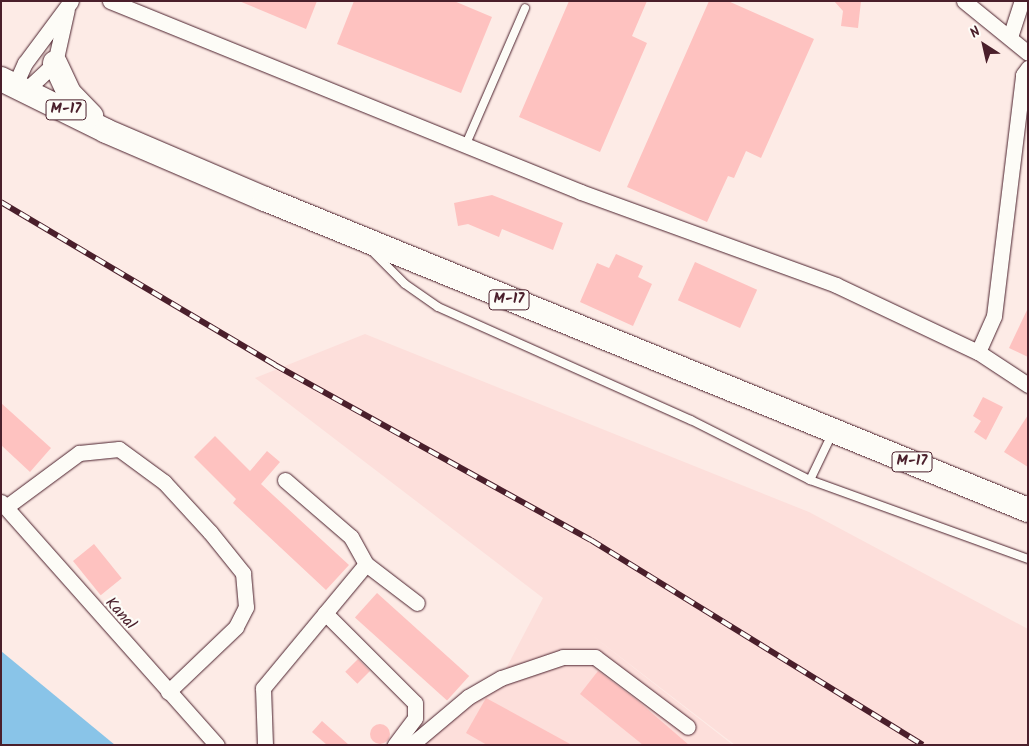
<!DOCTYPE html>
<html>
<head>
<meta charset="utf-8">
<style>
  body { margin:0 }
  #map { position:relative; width:1029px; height:746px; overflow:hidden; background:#fdebe6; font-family:Kalam,sans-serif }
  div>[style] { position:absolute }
  .built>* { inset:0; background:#fddfdb }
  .water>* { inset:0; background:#89c4e8 }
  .building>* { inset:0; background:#fec2c0; transform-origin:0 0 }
  .round { border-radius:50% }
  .roads { filter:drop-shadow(0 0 1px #4a1f2b) drop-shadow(0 0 1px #4a1f2b) }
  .lane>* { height:8px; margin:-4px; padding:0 4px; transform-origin:4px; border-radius:4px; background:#fdfcf7 }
  .street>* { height:15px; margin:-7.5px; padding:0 7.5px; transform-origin:7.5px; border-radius:7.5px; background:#fdfcf7 }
  .primary>* { height:24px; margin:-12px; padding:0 12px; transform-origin:12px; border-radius:12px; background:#fdfcf7 }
  .rail>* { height:5.5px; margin-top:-2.75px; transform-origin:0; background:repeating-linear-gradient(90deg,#fdfcf7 0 11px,#4a1f2b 0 22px); box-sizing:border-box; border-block:1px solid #4a1f2b }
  span { translate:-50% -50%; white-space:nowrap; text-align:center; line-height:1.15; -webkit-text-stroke:4.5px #fdfcf7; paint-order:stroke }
  .shield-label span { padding:1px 4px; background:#fdfcf7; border:1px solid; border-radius:4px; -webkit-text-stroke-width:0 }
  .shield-label { font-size:15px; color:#4a1f2b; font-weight:700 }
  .street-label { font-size:16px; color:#4a1f2b }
  .frame { position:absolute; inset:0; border:2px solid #4a1f2b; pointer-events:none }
  .north { position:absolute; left:959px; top:20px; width:50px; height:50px; -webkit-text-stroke:4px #fdfcf7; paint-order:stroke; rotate:325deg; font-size:14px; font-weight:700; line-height:20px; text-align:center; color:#4a1f2b }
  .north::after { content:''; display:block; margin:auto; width:18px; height:22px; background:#4a1f2b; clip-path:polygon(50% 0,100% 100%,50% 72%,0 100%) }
</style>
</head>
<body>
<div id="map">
  <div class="built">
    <i style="clip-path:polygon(365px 334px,809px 512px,1028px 629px,1028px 745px,735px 745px,589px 633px,733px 745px,411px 745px,501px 678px,543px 598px,255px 378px)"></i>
  </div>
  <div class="water">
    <i style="clip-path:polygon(1px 651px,115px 745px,1px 745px)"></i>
  </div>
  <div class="building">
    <i style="clip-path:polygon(239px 1px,317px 1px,306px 29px)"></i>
    <i style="clip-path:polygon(354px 1px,454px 1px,492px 17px,461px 93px,337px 44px)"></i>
    <i style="clip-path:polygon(569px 1px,647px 1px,632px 36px,647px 43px,600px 152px,519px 117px)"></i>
    <i style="clip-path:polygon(709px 1px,728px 1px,814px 39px,761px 158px,746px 151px,734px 178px,728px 176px,707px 222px,627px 187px)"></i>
    <i style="clip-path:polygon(834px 1px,861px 1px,858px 28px,841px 26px,843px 11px)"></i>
    <i style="clip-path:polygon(492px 195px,563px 223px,553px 250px,502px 229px,499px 237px,468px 224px,458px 226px,454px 203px)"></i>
    <i style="clip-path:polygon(616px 254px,643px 266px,638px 277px,652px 284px,633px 326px,580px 302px,597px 263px,609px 268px)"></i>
    <i style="left:695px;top:262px;width:68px;height:42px;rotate:24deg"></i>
    <i style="clip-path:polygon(1028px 308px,1028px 357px,1009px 348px)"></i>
    <i style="clip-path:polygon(983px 397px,1003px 407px,986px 440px,974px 432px,981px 421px,973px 416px)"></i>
    <i style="clip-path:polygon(1px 403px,51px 448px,30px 472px,1px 445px)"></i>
    <i style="clip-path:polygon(1028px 415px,1028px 467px,1004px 452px)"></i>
    <i style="clip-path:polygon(215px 436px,250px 471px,267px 451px,280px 462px,261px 484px,349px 565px,326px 590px,233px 503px,236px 499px,194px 457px)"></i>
    <i style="left:94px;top:544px;width:44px;height:27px;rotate:51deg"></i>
    <i style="left:377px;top:593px;width:124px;height:33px;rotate:42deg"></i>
    <i style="left:358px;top:659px;width:17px;height:18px;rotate:45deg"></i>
    <i style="clip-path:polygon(598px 671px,638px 701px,689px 745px,643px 745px,580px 694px)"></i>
    <i style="clip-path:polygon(486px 698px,572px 745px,487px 745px,466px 733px)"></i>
    <i style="clip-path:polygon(322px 721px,349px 745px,327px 745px,312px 732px)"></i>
    <i class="round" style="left:370px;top:724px;width:20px;height:20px"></i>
  </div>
  <div class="roads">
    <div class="lane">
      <i style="left:466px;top:144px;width:148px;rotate:-66.5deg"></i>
      <i style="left:373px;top:252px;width:45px;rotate:45deg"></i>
      <i style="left:405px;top:284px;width:40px;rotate:34.9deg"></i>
      <i style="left:438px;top:307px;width:277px;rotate:24.1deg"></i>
      <i style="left:691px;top:420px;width:133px;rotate:26.8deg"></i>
      <i style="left:810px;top:480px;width:232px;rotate:19.9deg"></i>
      <i style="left:810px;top:480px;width:51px;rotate:-64.4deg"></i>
    </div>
    <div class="street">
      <i style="left:110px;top:1px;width:508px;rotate:22.07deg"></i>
      <i style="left:581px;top:192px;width:271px;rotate:20deg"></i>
      <i style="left:836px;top:285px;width:157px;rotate:25.3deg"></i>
      <i style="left:978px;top:352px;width:60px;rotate:33.4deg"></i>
      <i style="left:964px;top:1px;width:82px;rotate:39.1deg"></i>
      <i style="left:1010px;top:37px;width:38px;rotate:-72deg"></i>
      <i style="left:15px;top:85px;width:24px;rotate:-66deg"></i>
      <i style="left:25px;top:63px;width:77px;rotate:-53.4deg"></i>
      <i style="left:26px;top:90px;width:40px;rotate:-43deg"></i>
      <i style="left:55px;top:63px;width:55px;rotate:-77.5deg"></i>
      <i style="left:978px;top:352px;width:39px;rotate:-66deg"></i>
      <i style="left:994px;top:316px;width:243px;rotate:-83.1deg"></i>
      <i style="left:1023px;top:75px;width:9px;rotate:-54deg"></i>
      <i style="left:285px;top:480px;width:87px;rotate:40.8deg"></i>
      <i style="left:351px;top:537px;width:31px;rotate:61deg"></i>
      <i style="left:366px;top:564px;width:64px;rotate:37.4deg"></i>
      <i style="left:1px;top:502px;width:325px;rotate:48.4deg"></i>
      <i style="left:6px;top:507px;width:91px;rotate:-36.5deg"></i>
      <i style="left:79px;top:453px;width:40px;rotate:-5.7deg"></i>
      <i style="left:119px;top:449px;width:56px;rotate:36.3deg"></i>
      <i style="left:164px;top:482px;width:68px;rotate:47.4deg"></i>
      <i style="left:210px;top:532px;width:53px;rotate:51.2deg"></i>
      <i style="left:243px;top:573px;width:34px;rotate:85deg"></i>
      <i style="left:246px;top:607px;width:22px;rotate:117deg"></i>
      <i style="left:236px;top:627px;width:94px;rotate:136.3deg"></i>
      <i style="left:325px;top:613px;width:127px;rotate:45deg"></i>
      <i style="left:415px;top:703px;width:15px;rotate:90deg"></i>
      <i style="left:415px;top:718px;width:34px;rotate:127deg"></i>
      <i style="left:265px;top:745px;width:57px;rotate:-92deg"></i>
      <i style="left:263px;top:688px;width:161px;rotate:-50.3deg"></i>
      <i style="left:411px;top:745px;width:75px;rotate:-40.1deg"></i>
      <i style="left:468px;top:697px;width:38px;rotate:-30deg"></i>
      <i style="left:501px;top:678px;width:65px;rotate:-18.7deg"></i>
      <i style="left:563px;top:657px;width:32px"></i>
      <i style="left:595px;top:657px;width:116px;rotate:37deg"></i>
    </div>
    <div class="primary">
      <i style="left:55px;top:63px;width:33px;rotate:65deg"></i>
      <i style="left:69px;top:93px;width:32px;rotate:46deg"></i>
      <i style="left:1px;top:79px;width:117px;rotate:26.3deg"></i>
      <i style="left:106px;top:131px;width:173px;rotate:23.2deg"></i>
      <i style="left:265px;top:199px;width:824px;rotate:22.18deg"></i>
    </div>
  </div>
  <div class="rail">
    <i style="left:1px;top:202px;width:319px;rotate:30.7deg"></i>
    <i style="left:275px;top:365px;width:361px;rotate:29deg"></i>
    <i style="left:591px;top:540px;width:390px;rotate:31.7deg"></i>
  </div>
  <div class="shield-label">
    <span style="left:66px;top:110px">M-17</span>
    <span style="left:509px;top:300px">M-17</span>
    <span style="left:912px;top:462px">M-17</span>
  </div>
  <div class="street-label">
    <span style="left:120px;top:614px;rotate:48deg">Kanal</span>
  </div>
  <div class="frame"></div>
  <div class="north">N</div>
</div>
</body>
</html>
